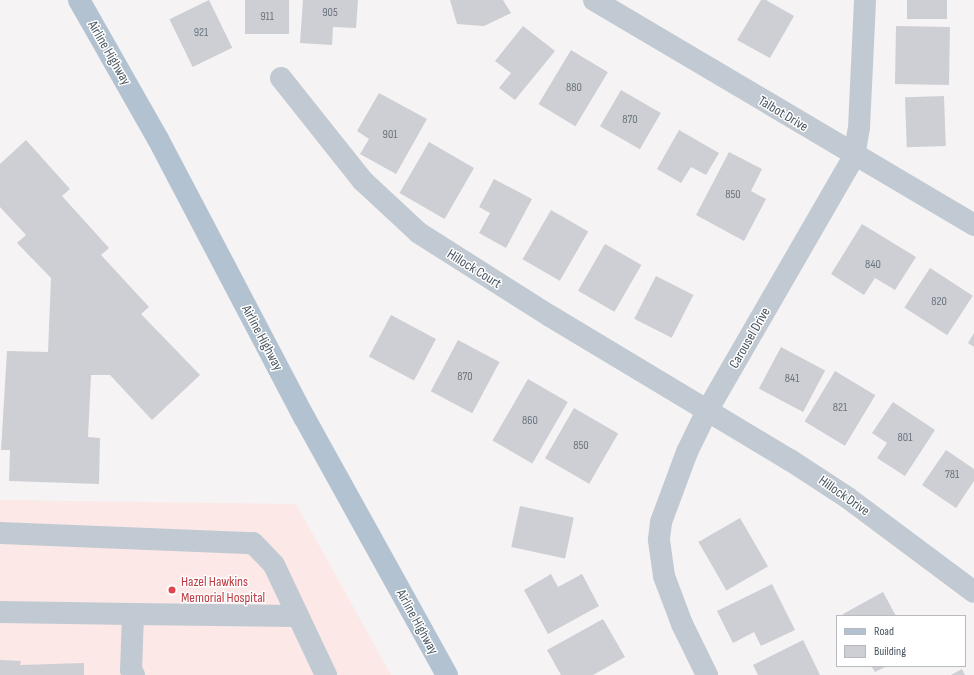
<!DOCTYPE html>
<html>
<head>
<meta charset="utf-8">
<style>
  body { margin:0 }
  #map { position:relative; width:974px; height:675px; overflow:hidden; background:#f5f3f3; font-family:"Sofia Sans Condensed",sans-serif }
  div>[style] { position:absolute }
  .medical>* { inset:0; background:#fce8e6 }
  .building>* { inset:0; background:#cdcfd5; transform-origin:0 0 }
  .minor>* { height:22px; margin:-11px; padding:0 11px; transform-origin:11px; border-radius:11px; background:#c1cad2 }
  .major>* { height:22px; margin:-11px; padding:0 11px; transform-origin:11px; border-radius:11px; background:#b3c2d1 }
  .dots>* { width:11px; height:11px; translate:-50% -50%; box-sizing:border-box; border:2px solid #fff; border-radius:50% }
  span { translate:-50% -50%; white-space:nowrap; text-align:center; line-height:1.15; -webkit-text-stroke:3px #fff; paint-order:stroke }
  .number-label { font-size:12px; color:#6b747e }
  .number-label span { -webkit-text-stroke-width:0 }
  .street-label { font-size:14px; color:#4a5661 }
  .health-label { font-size:14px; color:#be3a42 }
  .left { translate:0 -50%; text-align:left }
  .legend { position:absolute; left:836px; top:615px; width:130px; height:52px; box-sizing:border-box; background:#fff; border:1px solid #b7bbc0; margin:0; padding:5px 7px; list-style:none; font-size:12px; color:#4a5661 }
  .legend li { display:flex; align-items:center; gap:8px; height:20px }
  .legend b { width:20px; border:1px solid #b7bbc0 }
</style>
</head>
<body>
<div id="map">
  <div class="medical">
    <i style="clip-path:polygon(0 500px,296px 504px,391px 675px,0 675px)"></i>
  </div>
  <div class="building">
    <i style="left:209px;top:0;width:53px;height:44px;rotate:64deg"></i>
    <i style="left:245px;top:0;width:44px;height:34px"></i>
    <i style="clip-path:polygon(303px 0,358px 0,356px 28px,333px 27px,332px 45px,300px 43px)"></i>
    <i style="clip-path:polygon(450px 0,503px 0,511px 13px,484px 26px,457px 24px)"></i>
    <i style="clip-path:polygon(761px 0,766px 0,794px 16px,770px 58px,737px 40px)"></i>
    <i style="left:907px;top:0;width:40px;height:19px"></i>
    <i style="clip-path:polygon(523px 26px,555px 51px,515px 100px,499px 88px,511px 73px,495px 61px)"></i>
    <i style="left:896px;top:26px;width:54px;height:58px;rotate:1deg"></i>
    <i style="left:571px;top:50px;width:43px;height:63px;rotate:31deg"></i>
    <i style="left:621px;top:90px;width:46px;height:42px;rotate:30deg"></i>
    <i style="clip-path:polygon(379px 93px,427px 119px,396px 174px,360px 154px,369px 139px,357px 131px)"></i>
    <i style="left:944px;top:96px;width:50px;height:39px;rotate:88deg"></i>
    <i style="clip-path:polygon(679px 130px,719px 153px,706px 175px,691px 167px,681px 183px,657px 169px)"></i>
    <i style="clip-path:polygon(26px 140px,70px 189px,62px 196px,109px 248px,101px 255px,149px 307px,141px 314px,200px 375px,152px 420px,110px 375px,91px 375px,88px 437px,100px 438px,99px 484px,9px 481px,10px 450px,1px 450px,7px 351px,48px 352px,51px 278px,17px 243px,26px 235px,0 207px,0 164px)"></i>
    <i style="left:429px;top:142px;width:52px;height:59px;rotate:30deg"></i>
    <i style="clip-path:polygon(729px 152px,762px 169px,751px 191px,766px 199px,744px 241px,696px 215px)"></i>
    <i style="clip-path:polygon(494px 179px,532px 199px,506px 248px,479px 233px,490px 213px,479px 207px)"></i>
    <i style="left:551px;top:210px;width:43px;height:57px;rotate:30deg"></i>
    <i style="clip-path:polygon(862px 224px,916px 257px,895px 290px,875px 278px,864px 295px,831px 274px)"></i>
    <i style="left:605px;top:244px;width:42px;height:54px;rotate:30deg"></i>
    <i style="left:930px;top:268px;width:51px;height:47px;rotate:33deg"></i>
    <i style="left:656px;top:276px;width:42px;height:48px;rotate:27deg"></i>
    <i style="left:391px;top:315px;width:51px;height:47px;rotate:28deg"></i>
    <i style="clip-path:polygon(974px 333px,974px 347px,968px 343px)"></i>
    <i style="left:458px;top:340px;width:47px;height:58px;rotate:28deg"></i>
    <i style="left:781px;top:347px;width:50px;height:47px;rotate:28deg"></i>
    <i style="left:835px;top:371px;width:47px;height:59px;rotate:31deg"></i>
    <i style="left:528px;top:379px;width:46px;height:71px;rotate:30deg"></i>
    <i style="clip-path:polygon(893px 402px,935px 430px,905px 476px,877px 458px,887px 443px,872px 433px)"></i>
    <i style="left:574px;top:408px;width:51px;height:58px;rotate:30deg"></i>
    <i style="clip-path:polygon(946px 450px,974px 469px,974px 481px,956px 508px,922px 485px)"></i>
    <i style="left:520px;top:506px;width:55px;height:42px;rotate:12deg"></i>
    <i style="left:740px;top:518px;width:56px;height:48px;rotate:60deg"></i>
    <i style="clip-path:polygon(551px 574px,558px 587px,582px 574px,599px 606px,548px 634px,524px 590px)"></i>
    <i style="clip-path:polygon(772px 584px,795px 630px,761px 646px,754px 632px,733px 643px,717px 611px)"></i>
    <i style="clip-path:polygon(883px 592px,896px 616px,844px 616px,843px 614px)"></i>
    <i style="clip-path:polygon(603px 619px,625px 657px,593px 675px,561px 675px,547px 650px)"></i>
    <i style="clip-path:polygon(803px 640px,820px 675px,758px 675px,753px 665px)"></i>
    <i style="clip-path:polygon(0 660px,21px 661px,20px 665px,84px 663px,84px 675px,0 675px)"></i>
    <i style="clip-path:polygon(871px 666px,887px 666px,875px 672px)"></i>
    <i style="clip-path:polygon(962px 669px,965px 675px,951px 675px)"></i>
  </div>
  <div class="minor">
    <i style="left:594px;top:0;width:442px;rotate:30.6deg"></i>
    <i style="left:281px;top:78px;width:132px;rotate:51.5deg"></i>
    <i style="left:363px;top:181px;width:76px;rotate:42.9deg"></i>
    <i style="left:419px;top:233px;width:155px;rotate:32.4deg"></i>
    <i style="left:550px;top:316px;width:280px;rotate:31deg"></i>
    <i style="left:790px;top:460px;width:69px;rotate:33.2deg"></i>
    <i style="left:848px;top:498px;width:157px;rotate:36.7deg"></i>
    <i style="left:0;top:533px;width:253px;rotate:2.3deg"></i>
    <i style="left:253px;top:543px;width:30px;rotate:46deg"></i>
    <i style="left:274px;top:565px;width:122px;rotate:64.7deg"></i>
    <i style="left:0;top:612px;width:133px;rotate:0.9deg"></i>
    <i style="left:133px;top:614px;width:56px;rotate:92deg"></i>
    <i style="left:131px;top:670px;width:6px;rotate:59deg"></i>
    <i style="left:133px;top:614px;width:164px;rotate:0.7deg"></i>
    <i style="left:707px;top:675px;width:57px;rotate:-116.1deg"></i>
    <i style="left:682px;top:624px;width:51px;rotate:-110.6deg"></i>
    <i style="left:664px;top:576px;width:37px;rotate:-98deg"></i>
    <i style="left:659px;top:539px;width:17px;rotate:-83deg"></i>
    <i style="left:661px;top:522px;width:75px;rotate:-69.6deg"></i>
    <i style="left:687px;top:452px;width:46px;rotate:-64deg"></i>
    <i style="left:707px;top:411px;width:294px;rotate:-60deg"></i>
    <i style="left:854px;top:156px;width:28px;rotate:-80deg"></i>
    <i style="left:859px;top:128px;width:128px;rotate:-87.3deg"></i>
  </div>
  <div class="major">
    <i style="left:79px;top:0;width:160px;rotate:60.4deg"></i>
    <i style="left:158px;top:139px;width:314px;rotate:62.3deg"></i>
    <i style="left:304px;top:417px;width:295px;rotate:61deg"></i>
  </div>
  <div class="dots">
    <i style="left:172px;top:590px;background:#e0444e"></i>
  </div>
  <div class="number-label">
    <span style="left:330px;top:13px">905</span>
    <span style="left:267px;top:17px">911</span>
    <span style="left:201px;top:33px">921</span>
    <span style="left:574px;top:88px">880</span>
    <span style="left:630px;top:120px">870</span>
    <span style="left:390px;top:135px">901</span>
    <span style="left:733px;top:195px">850</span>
    <span style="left:873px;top:265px">840</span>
    <span style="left:939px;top:302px">820</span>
    <span style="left:465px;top:377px">870</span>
    <span style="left:792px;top:379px">841</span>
    <span style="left:840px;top:408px">821</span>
    <span style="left:530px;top:421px">860</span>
    <span style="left:905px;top:438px">801</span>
    <span style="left:581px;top:446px">850</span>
    <span style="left:952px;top:475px">781</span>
  </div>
  <div class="street-label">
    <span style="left:109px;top:53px;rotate:60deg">Airline Highway</span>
    <span style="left:783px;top:114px;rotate:31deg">Talbot Drive</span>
    <span style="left:474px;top:269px;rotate:32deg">Hillock Court</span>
    <span style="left:262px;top:338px;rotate:62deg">Airline Highway</span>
    <span style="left:750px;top:338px;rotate:-60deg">Carousel Drive</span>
    <span style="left:844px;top:496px;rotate:35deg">Hillock Drive</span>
    <span style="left:417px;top:622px;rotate:61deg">Airline Highway</span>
  </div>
  <div class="health-label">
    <span class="left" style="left:181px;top:590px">Hazel Hawkins<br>Memorial Hospital</span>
  </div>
  <ul class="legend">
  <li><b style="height:5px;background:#b3c2d1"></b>Road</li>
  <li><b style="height:11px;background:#cdcfd5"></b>Building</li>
  </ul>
</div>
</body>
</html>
